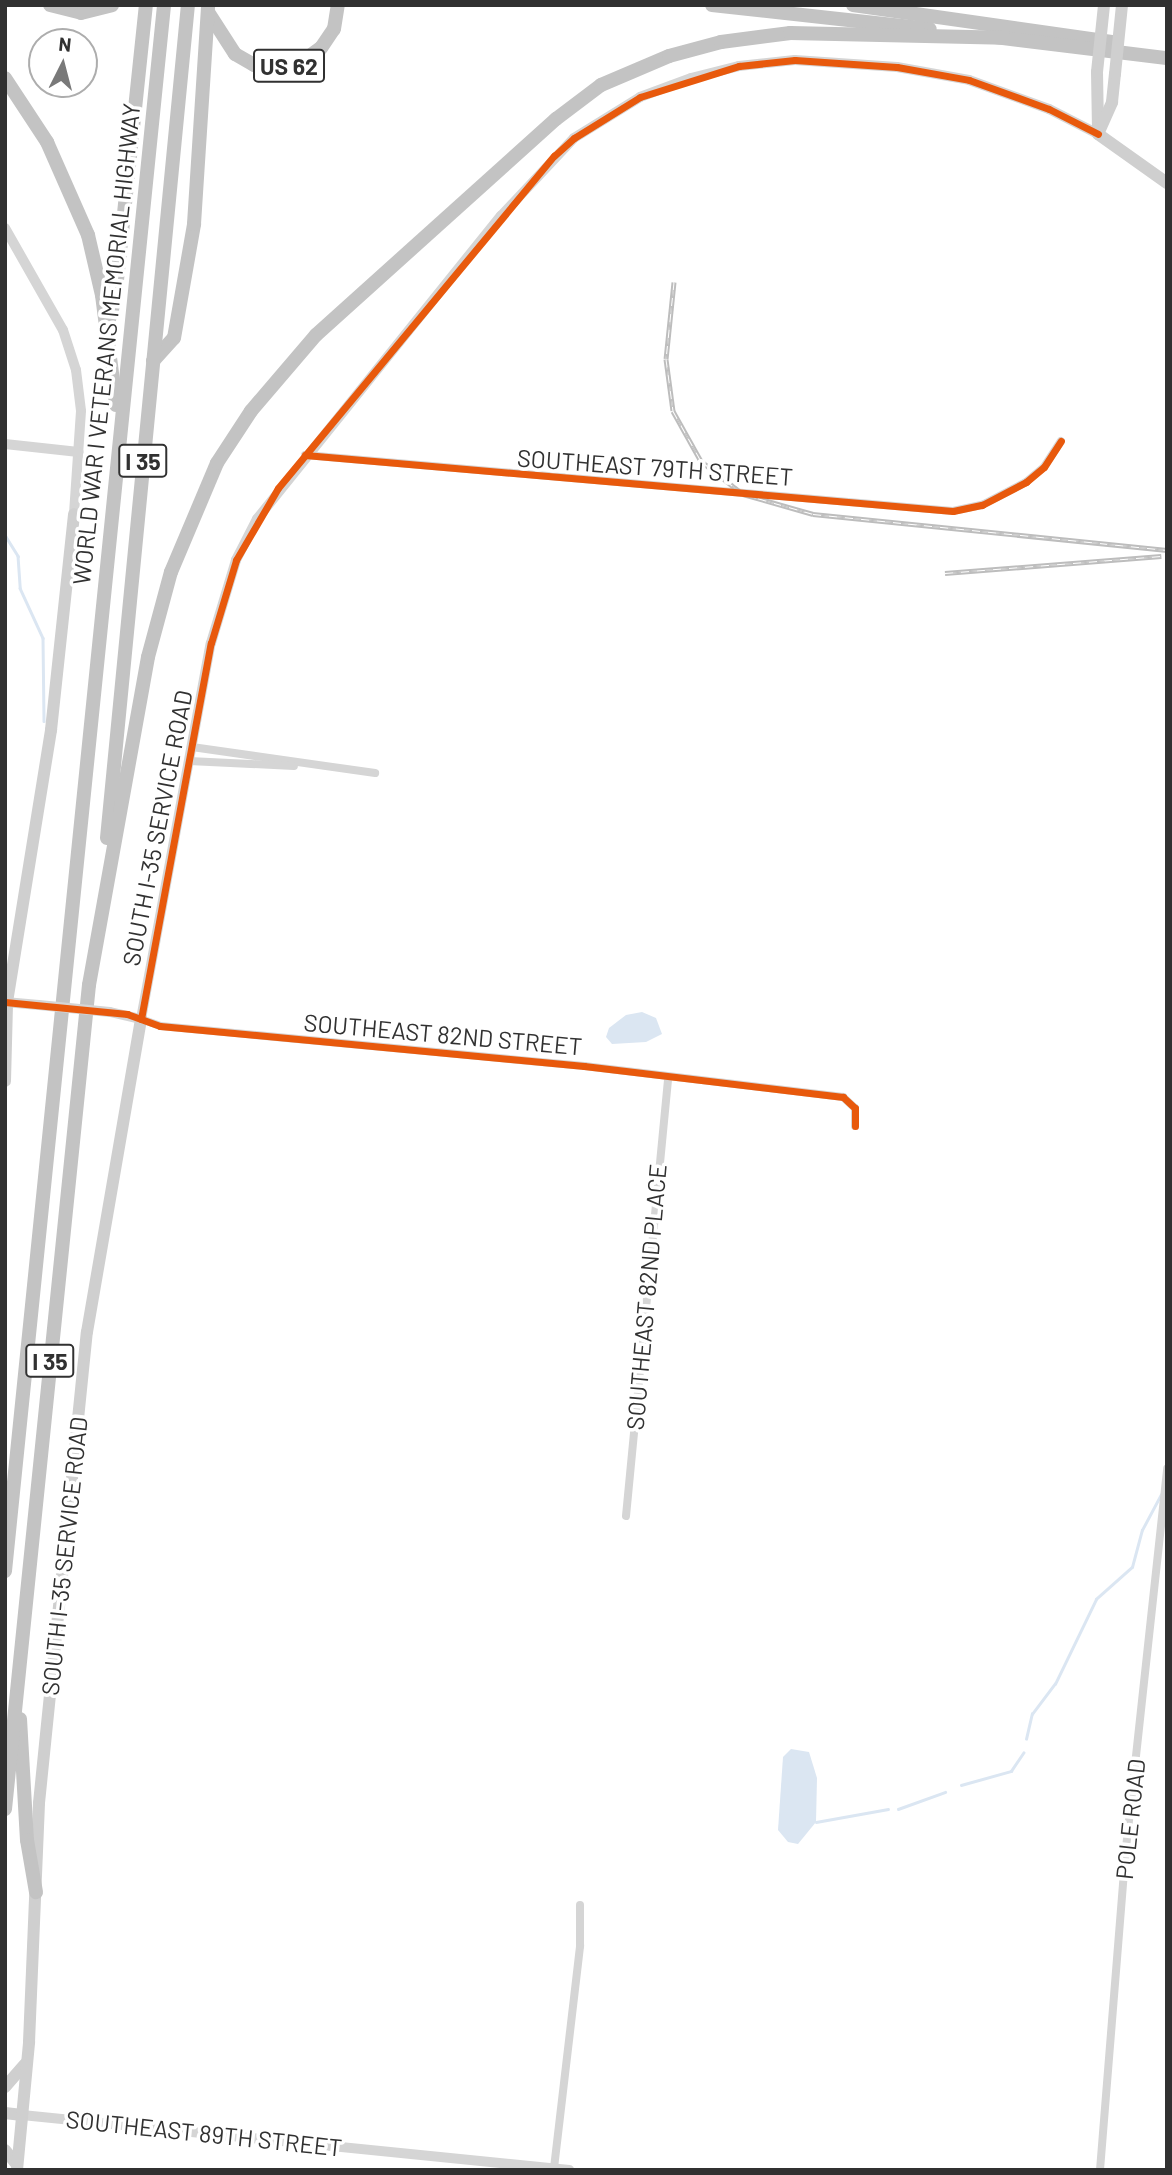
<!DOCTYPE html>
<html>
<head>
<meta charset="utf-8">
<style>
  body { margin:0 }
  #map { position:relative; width:1172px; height:2175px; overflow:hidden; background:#fff; font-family:Barlow,sans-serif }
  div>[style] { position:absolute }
  .water>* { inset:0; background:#dbe6f2 }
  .stream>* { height:2.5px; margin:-1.25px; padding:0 1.25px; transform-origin:1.25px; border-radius:1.25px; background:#dbe6f2 }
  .minor>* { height:8px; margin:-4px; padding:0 4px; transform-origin:4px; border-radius:4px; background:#d5d5d5 }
  .tertiary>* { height:10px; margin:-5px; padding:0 5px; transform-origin:5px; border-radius:5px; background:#d5d5d5 }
  .secondary>* { height:12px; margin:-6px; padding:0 6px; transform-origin:6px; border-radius:6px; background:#cfcfcf }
  .motorway>* { height:14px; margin:-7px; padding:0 7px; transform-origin:7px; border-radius:7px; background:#c3c3c3 }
  .rail>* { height:5px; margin-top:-2.5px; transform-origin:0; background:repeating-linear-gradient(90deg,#fff 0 8px,#bdbdbd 0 16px); box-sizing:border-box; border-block:2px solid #bdbdbd }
  .tertiary-bridge>* { height:10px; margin:-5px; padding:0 5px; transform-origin:5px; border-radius:5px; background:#d5d5d5 }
  .secondary-bridge>* { height:12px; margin:-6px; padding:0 6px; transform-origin:6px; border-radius:6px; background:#cfcfcf }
  .cycleway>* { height:7px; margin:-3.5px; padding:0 3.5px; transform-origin:3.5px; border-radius:3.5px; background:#e8590c }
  span { translate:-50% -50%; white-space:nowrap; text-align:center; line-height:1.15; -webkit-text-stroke:7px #fff; paint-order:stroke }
  .shield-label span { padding:2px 5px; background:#fff; border:2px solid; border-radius:5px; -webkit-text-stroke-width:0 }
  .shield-label { font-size:23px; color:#313131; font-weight:700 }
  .street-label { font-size:24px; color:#313131 }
  .frame { position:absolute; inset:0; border:7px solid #313131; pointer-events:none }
  .north { position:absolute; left:28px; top:28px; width:70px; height:70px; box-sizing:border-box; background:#fff; border:2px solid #adadad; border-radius:50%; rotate:6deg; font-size:19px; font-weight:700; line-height:28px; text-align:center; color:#313131 }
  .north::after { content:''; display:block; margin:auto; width:24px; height:32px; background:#797979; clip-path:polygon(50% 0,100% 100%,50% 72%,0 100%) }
</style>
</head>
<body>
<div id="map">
  <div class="water">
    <i style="clip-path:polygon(642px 1012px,656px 1018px,662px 1034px,646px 1042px,612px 1044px,606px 1037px,609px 1028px,626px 1015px)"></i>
    <i style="clip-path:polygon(791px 1749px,809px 1752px,817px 1778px,816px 1822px,798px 1844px,788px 1842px,778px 1830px,783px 1757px)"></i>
  </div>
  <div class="stream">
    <i style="left:5px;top:535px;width:25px;rotate:58deg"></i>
    <i style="left:18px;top:556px;width:32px;rotate:86deg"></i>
    <i style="left:20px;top:588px;width:55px;rotate:65.3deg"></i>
    <i style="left:43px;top:638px;width:83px;rotate:89.3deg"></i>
    <i style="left:1026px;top:1739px;width:26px;rotate:-77deg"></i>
    <i style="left:1032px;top:1714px;width:38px;rotate:-53deg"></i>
    <i style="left:1055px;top:1684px;width:94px;rotate:-64.2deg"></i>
    <i style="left:1096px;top:1599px;width:48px;rotate:-41.6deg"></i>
    <i style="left:1132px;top:1567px;width:38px;rotate:-75deg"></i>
    <i style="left:1142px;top:1530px;width:40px;rotate:-62deg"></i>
    <i style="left:961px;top:1785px;width:52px;rotate:-15.6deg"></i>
    <i style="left:1011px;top:1771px;width:22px;rotate:-56deg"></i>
    <i style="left:898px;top:1809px;width:50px;rotate:-19.9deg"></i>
    <i style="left:816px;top:1822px;width:73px;rotate:-10.2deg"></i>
  </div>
  <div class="minor">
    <i style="left:305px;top:455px;width:650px;rotate:4.94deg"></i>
    <i style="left:953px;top:511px;width:30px;rotate:-12deg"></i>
    <i style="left:982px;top:505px;width:50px;rotate:-27.6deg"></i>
    <i style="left:1026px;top:482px;width:23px;rotate:-40deg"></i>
    <i style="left:1044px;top:467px;width:31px;rotate:-57deg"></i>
    <i style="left:192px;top:747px;width:185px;rotate:8.1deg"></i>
    <i style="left:189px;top:761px;width:105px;rotate:2.7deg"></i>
    <i style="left:141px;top:1019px;width:20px;rotate:20deg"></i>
    <i style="left:160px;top:1026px;width:426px;rotate:5.4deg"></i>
    <i style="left:584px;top:1066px;width:261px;rotate:6.8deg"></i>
    <i style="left:843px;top:1097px;width:16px;rotate:43deg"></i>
    <i style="left:855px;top:1108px;width:18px;rotate:90deg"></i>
    <i style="left:626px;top:1516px;width:440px;rotate:-84.5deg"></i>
    <i style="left:554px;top:2168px;width:224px;rotate:-83.3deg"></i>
    <i style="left:580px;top:1946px;width:41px;rotate:-90deg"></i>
    <i style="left:1100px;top:2170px;width:323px;rotate:-85.4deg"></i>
    <i style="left:1126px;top:1848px;width:382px;rotate:-83.8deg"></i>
  </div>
  <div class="tertiary">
    <i style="left:5px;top:228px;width:117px;rotate:60.4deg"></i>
    <i style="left:63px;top:330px;width:42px;rotate:72deg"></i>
    <i style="left:76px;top:370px;width:41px;rotate:83deg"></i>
    <i style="left:81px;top:411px;width:103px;rotate:93.9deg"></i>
    <i style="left:5px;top:444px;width:74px;rotate:6.2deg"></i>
    <i style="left:5px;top:1002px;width:34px;rotate:5deg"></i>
    <i style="left:110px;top:1012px;width:32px;rotate:13deg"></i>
    <i style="left:141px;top:1019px;width:382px;rotate:-79.5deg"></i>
    <i style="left:211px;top:643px;width:87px;rotate:-73.2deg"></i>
    <i style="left:236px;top:560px;width:46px;rotate:-62.9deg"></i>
    <i style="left:257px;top:519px;width:389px;rotate:-51.2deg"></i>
    <i style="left:501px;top:216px;width:107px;rotate:-46.9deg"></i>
    <i style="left:574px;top:138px;width:78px;rotate:-31.8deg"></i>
    <i style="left:640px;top:97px;width:54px;rotate:-20.4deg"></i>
    <i style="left:691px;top:78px;width:49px;rotate:-14deg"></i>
    <i style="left:739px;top:66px;width:56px;rotate:-6.1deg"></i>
    <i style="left:795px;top:60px;width:102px;rotate:3.9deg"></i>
    <i style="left:897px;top:67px;width:73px;rotate:10.2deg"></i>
    <i style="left:969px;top:80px;width:85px;rotate:19.9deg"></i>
    <i style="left:1049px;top:109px;width:55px;rotate:27deg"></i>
    <i style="left:22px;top:2115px;width:550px;rotate:5.74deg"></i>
  </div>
  <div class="secondary">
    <i style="left:1097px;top:72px;width:59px;rotate:89deg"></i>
    <i style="left:1098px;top:134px;width:85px;rotate:35.4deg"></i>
    <i style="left:1098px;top:134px;width:35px;rotate:-66deg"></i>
    <i style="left:1112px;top:102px;width:28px;rotate:-84deg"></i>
    <i style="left:5px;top:1081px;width:79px;rotate:-88.5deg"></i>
    <i style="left:7px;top:1002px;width:276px;rotate:-80.8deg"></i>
    <i style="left:51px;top:730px;width:217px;rotate:-83.9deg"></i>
    <i style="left:5px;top:2087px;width:30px;rotate:-49deg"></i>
    <i style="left:5px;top:2113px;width:17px;rotate:7deg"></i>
    <i style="left:5px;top:2150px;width:19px;rotate:51deg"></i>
    <i style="left:17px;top:2170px;width:129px;rotate:-84.6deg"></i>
    <i style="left:29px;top:2042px;width:239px;rotate:-87.6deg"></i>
    <i style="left:39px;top:1803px;width:473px;rotate:-84.2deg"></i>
    <i style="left:87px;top:1332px;width:318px;rotate:-80.2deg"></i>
  </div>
  <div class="motorway">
    <i style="left:50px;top:5px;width:32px;rotate:14deg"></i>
    <i style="left:81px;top:13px;width:32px;rotate:-14deg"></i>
    <i style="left:712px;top:5px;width:219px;rotate:6.3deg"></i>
    <i style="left:853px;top:5px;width:263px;rotate:8.1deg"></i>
    <i style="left:208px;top:12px;width:50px;rotate:57.3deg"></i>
    <i style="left:235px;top:54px;width:22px;rotate:30deg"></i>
    <i style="left:254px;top:65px;width:23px;rotate:7deg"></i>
    <i style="left:277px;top:68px;width:24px;rotate:-12deg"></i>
    <i style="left:300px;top:63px;width:26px;rotate:-36deg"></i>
    <i style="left:321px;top:48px;width:23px;rotate:-56deg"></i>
    <i style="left:334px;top:29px;width:24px;rotate:-81deg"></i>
    <i style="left:995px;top:37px;width:173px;rotate:7deg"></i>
    <i style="left:5px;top:78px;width:77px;rotate:56.7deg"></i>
    <i style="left:47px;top:142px;width:102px;rotate:66.2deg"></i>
    <i style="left:88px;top:235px;width:62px;rotate:76.9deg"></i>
    <i style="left:102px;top:295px;width:111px;rotate:82.7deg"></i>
    <i style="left:108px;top:323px;width:25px;rotate:-74deg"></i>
    <i style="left:115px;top:299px;width:296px;rotate:-84deg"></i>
    <i style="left:153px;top:361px;width:31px;rotate:-48deg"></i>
    <i style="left:174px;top:338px;width:116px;rotate:-80deg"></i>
    <i style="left:194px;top:224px;width:219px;rotate:-86.3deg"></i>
    <i style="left:107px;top:838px;width:837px;rotate:-84.45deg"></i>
    <i style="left:5px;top:1571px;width:1574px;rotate:-84.2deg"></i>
    <i style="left:20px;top:1719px;width:121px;rotate:86.7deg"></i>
    <i style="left:27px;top:1840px;width:53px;rotate:80.2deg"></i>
    <i style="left:5px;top:1809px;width:828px;rotate:-84.18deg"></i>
    <i style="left:89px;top:985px;width:333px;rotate:-79.8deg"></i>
    <i style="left:148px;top:657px;width:88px;rotate:-74.9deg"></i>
    <i style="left:171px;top:572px;width:118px;rotate:-67.1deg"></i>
    <i style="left:217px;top:463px;width:62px;rotate:-56.8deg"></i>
    <i style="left:251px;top:411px;width:100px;rotate:-49.5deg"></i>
    <i style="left:316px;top:335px;width:323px;rotate:-42deg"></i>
    <i style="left:556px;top:119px;width:56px;rotate:-37.1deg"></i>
    <i style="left:601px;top:85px;width:74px;rotate:-23.1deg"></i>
    <i style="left:669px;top:56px;width:54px;rotate:-15.1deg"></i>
    <i style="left:721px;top:42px;width:70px;rotate:-7.4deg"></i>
    <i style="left:790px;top:33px;width:214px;rotate:1.3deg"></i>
  </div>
  <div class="rail">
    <i style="left:674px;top:282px;width:77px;rotate:95.9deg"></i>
    <i style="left:666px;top:359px;width:52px;rotate:82.3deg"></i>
    <i style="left:673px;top:411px;width:57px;rotate:60.8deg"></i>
    <i style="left:701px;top:461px;width:53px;rotate:38.2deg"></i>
    <i style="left:743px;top:494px;width:73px;rotate:15.9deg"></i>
    <i style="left:813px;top:514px;width:356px;rotate:5.8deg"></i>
    <i style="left:945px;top:573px;width:217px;rotate:-4.5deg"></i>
  </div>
  <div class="tertiary-bridge">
    <i style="left:39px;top:1005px;width:71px;rotate:5.6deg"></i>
  </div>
  <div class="secondary-bridge">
    <i style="left:1097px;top:72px;width:67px;rotate:-84deg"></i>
    <i style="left:1115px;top:74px;width:69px;rotate:-84.2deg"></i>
  </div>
  <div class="cycleway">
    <i style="left:305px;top:455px;width:650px;rotate:4.94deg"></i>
    <i style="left:953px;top:511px;width:30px;rotate:-12deg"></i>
    <i style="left:982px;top:505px;width:50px;rotate:-27.6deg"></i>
    <i style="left:1026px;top:482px;width:23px;rotate:-40deg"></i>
    <i style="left:1044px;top:467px;width:31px;rotate:-57deg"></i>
    <i style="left:5px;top:1002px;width:123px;rotate:5.6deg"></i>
    <i style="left:127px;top:1014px;width:35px;rotate:20deg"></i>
    <i style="left:160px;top:1026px;width:426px;rotate:5.4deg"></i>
    <i style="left:584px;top:1066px;width:261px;rotate:6.8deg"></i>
    <i style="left:843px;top:1097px;width:16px;rotate:43deg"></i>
    <i style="left:855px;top:1108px;width:18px;rotate:90deg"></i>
    <i style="left:141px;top:1019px;width:382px;rotate:-79.5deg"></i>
    <i style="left:211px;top:643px;width:87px;rotate:-73.2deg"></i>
    <i style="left:236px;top:560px;width:83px;rotate:-59.7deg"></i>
    <i style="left:278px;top:488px;width:432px;rotate:-50.3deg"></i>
    <i style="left:554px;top:156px;width:27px;rotate:-42deg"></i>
    <i style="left:574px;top:138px;width:78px;rotate:-31.8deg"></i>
    <i style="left:640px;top:97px;width:104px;rotate:-17.4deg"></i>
    <i style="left:739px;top:66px;width:56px;rotate:-6.1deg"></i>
    <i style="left:795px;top:60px;width:102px;rotate:3.9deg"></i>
    <i style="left:897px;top:67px;width:73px;rotate:10.2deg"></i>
    <i style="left:969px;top:80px;width:85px;rotate:19.9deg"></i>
    <i style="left:1049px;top:109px;width:55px;rotate:27deg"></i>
  </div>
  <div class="shield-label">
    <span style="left:289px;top:66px">US 62</span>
    <span style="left:143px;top:461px">I 35</span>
    <span style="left:50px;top:1361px">I 35</span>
  </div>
  <div class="street-label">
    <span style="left:106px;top:344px;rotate:-84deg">WORLD WAR I VETERANS MEMORIAL HIGHWAY</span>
    <span style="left:655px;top:467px;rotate:4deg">SOUTHEAST 79TH STREET</span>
    <span style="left:157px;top:828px;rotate:-79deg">SOUTH I-35 SERVICE ROAD</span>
    <span style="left:443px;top:1034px;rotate:5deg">SOUTHEAST 82ND STREET</span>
    <span style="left:646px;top:1297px;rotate:-85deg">SOUTHEAST 82ND PLACE</span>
    <span style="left:64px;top:1556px;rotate:-84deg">SOUTH I-35 SERVICE ROAD</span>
    <span style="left:1130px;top:1819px;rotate:-84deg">POLE ROAD</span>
    <span style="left:204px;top:2133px;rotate:6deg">SOUTHEAST 89TH STREET</span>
  </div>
  <div class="frame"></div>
  <div class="north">N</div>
</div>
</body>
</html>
